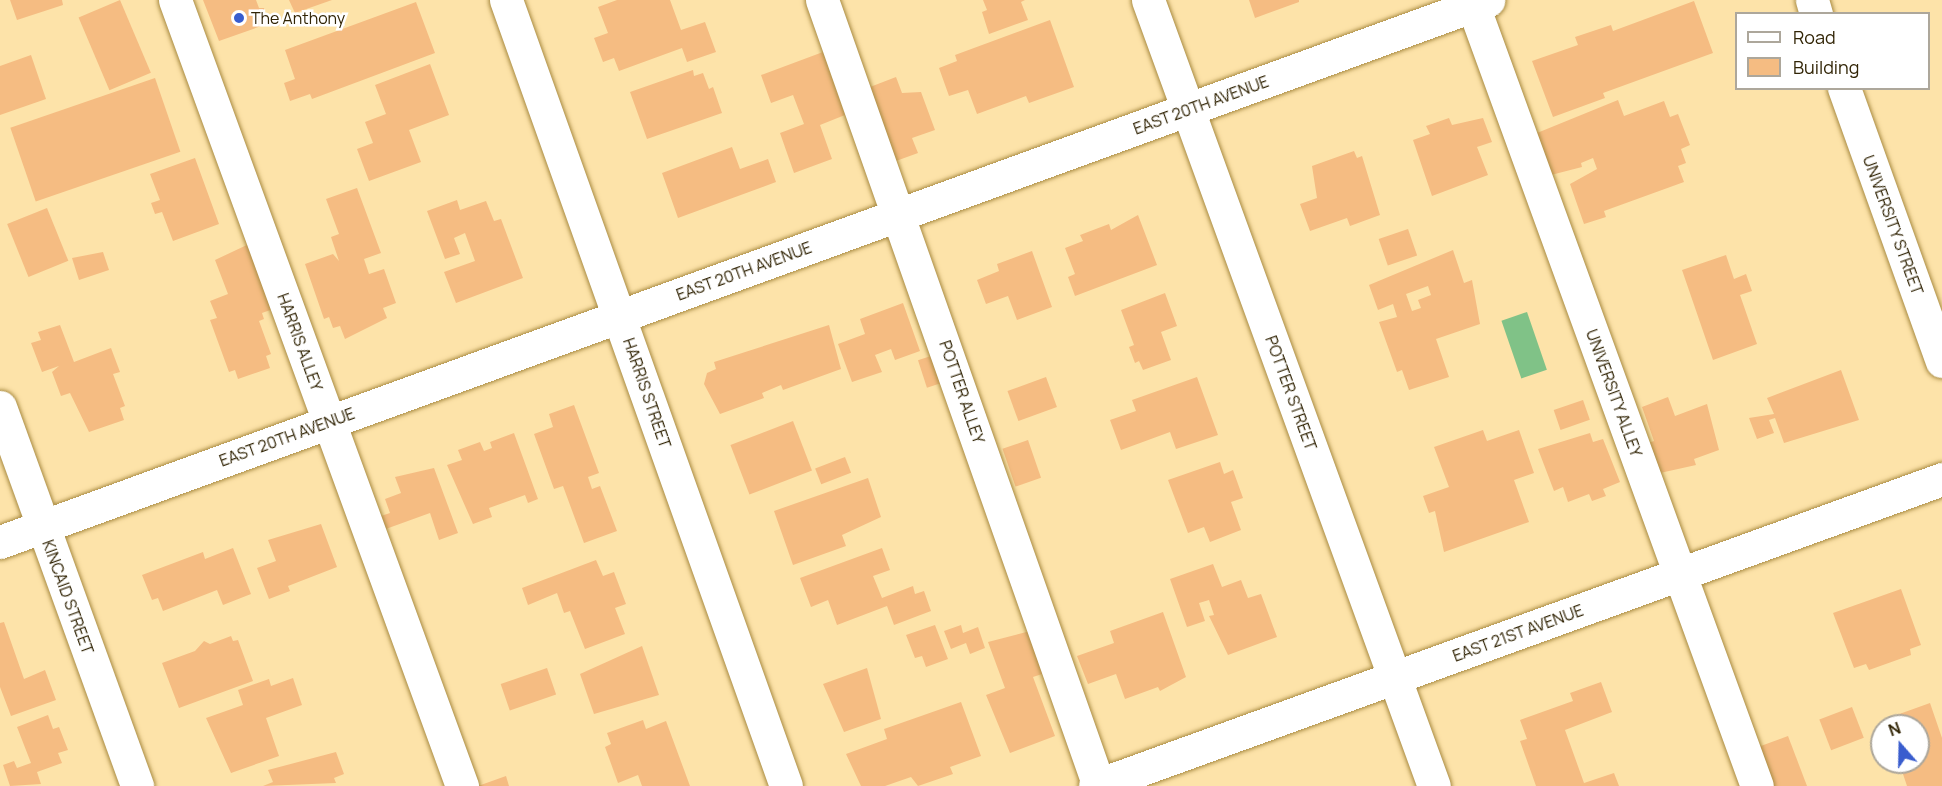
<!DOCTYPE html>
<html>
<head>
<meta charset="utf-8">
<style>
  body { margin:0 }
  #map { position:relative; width:1942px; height:786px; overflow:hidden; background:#fde3a9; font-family:Manrope,sans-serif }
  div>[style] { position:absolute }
  .water>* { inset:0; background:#80c287; transform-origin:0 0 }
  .building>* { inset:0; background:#f5bc82; transform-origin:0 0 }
  .roads { filter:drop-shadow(0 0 2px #a98b42) drop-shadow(0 0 2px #a98b42) }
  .minor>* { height:33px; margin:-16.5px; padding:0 16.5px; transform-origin:16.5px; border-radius:16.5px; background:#fff }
  .dots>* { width:16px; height:16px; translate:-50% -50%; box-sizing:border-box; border:3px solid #fff; border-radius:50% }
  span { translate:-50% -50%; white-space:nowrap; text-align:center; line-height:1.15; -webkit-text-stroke:5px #fff; paint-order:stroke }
  .poi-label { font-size:16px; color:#312405 }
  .left { translate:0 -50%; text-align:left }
  .street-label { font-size:16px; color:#312405 }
  .legend { position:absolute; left:1735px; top:12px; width:195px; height:78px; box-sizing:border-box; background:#fff; border:2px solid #ada79b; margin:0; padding:8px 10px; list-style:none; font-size:18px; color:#312405 }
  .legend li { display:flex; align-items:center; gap:12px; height:30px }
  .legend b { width:30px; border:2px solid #ada79b }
  .north { position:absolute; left:1870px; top:714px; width:60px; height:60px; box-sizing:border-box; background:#fff; border:2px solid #ada79b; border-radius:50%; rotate:340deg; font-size:16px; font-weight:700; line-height:24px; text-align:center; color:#312405 }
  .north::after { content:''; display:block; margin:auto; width:21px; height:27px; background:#395dce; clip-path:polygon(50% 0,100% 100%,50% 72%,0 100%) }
</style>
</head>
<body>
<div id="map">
  <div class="water">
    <i style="left:1527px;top:312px;width:61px;height:27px;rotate:71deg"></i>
  </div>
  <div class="building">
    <i style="clip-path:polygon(10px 0,62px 0,63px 5px,17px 20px)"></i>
    <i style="left:120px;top:0;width:79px;height:45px;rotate:67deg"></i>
    <i style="clip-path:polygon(203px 0,256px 0,259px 8px,264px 8px,267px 24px,219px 41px)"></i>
    <i style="clip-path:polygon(289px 0,332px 0,295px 13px)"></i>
    <i style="clip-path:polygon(617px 0,670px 0,681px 30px,705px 22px,716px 52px,687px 62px,682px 48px,619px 71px,614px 58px,603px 62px,594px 38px,608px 33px,598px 7px)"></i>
    <i style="clip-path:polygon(983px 0,1025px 0,1021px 2px,1028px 20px,989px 34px,982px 12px,987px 10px)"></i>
    <i style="clip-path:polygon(1249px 0,1299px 0,1299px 2px,1255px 18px)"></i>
    <i style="clip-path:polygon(1694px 1px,1713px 53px,1603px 93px,1605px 98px,1553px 117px,1532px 61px,1578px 45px,1575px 37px,1611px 25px,1613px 31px)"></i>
    <i style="clip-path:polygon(416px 2px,435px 53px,312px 99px,310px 94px,290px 101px,284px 83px,295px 79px,285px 50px)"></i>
    <i style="clip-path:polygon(1050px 20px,1074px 87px,1029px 103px,1026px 96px,977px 114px,968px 90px,949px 96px,939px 68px,957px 61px,955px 55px)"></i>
    <i style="clip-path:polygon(823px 52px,845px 115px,820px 125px,832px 159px,794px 173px,780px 133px,804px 124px,793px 95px,771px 103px,761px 75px)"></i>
    <i style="clip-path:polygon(31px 55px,46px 99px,0 115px,0 66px)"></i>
    <i style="clip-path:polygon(430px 64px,449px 115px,409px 130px,421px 162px,369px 181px,357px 149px,373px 143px,365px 122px,386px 114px,375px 85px)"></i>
    <i style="clip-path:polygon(693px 70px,694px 76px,703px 73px,709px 89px,713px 87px,722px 113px,647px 139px,630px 92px)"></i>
    <i style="clip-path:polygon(896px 77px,902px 93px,921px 92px,935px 130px,912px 138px,918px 153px,896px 161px,870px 87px)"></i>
    <i style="left:155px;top:78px;width:78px;height:153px;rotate:71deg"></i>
    <i style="clip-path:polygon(1618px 100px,1624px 116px,1664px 101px,1670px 117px,1678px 114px,1690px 145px,1681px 149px,1686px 163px,1678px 166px,1684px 182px,1604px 211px,1606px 217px,1584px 224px,1570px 184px,1597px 169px,1593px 158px,1581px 163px,1582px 167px,1551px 175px,1537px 133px)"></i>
    <i style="clip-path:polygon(1449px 118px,1452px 125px,1483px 118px,1492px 142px,1477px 147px,1488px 175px,1432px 196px,1413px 140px,1430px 134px,1426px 126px)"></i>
    <i style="clip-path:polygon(732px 147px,740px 169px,768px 159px,776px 182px,678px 218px,662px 173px)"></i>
    <i style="clip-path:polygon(1354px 151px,1357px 158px,1362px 156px,1380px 215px,1350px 226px,1347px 218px,1310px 231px,1300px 204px,1317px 198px,1312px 166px)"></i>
    <i style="clip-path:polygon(195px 158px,219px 224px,173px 241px,162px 212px,155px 214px,151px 203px,160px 200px,150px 174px)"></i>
    <i style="clip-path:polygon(357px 188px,381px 253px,364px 259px,369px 274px,384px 269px,396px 303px,383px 308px,387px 318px,345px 339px,340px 326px,333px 328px,329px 317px,324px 319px,305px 264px,333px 254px,339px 261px,331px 237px,339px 234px,326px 199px)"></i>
    <i style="clip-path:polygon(457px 200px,460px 210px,486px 201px,494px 221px,501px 219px,523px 278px,456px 303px,444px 272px,475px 261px,465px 233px,454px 238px,460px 254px,445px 259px,427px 211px)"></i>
    <i style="left:47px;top:208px;width:57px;height:43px;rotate:68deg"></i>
    <i style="clip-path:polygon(1138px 215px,1157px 265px,1075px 296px,1068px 277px,1075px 274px,1065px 248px,1083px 241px,1080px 235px,1109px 224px,1111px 230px)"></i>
    <i style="left:1408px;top:229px;width:28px;height:31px;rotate:71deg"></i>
    <i style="clip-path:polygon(249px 244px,273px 309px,262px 313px,264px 319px,259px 321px,271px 354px,266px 356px,270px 368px,238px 379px,235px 370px,229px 372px,210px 320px,217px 318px,210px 301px,228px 294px,215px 260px)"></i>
    <i style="clip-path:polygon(evenodd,1453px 250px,1464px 283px,1472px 280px,1480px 324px,1436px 339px,1449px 377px,1409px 390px,1402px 370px,1397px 372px,1379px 322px,1397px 317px,1393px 304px,1378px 310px,1369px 285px,1453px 250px,1428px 286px,1431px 295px,1418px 300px,1421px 308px,1412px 311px,1406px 294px,1428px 286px)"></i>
    <i style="clip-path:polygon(1032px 251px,1052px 307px,1017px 320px,1008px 296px,986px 304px,977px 280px,999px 271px,997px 264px)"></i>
    <i style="clip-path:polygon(103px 252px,109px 270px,79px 280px,72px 258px)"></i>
    <i style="clip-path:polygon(1726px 255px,1734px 279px,1746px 274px,1752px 291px,1740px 295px,1757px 344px,1713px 360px,1682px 270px)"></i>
    <i style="clip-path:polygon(1165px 293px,1177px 326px,1161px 332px,1171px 360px,1143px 370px,1139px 361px,1135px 363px,1129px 347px,1134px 345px,1121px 310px)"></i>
    <i style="clip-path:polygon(903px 303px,920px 351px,895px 360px,891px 349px,875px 355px,882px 372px,852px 382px,838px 344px,865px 334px,860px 319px)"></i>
    <i style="clip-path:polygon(60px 325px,74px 362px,111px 348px,120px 372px,113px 374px,125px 406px,120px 408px,124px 420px,89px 432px,70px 393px,61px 396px,52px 372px,59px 366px,42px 372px,31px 343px,41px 340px,38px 332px)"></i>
    <i style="clip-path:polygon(829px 325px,841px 369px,783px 390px,781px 385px,762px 393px,764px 398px,720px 414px,704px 384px,707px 373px,716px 369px,714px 362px)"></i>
    <i style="left:937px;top:354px;width:29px;height:20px;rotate:72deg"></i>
    <i style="clip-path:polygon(1841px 370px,1859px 420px,1784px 443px,1775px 418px,1769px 420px,1774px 433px,1757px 439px,1749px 418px,1774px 414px,1767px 398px)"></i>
    <i style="left:1046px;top:377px;width:32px;height:41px;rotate:70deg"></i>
    <i style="clip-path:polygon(1197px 377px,1218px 435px,1176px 449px,1170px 432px,1121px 450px,1110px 420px,1136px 411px,1132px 400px)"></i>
    <i style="clip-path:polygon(1668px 397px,1675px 416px,1707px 404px,1719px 450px,1694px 459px,1696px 465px,1651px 475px,1640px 446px,1654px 441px,1642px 407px)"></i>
    <i style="left:1583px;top:400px;width:21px;height:31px;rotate:71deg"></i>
    <i style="clip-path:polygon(574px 405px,599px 473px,588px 477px,592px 489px,600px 486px,617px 531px,584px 543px,563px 486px,554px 489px,534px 434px,553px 427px,549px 414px)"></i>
    <i style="left:793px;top:421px;width:53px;height:67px;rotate:69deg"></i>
    <i style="clip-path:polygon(1483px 430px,1487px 441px,1519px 430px,1534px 473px,1514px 480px,1529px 522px,1444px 552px,1435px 511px,1429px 513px,1423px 496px,1449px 487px,1434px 447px)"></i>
    <i style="clip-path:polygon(514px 433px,538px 499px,528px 503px,525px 495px,489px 508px,492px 517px,473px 524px,447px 465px,462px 460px,458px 450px,480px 442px,484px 451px,492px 448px,490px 442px)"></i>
    <i style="clip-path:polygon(1590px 433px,1593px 442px,1603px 439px,1620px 482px,1603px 489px,1606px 496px,1592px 501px,1589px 494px,1568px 502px,1563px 487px,1554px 491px,1538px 449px)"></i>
    <i style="left:1028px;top:440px;width:40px;height:27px;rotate:71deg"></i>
    <i style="left:845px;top:457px;width:17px;height:32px;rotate:69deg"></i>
    <i style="clip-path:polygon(1220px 462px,1224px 474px,1233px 470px,1243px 498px,1231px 502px,1241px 530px,1210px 542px,1204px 527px,1188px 533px,1168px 480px)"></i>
    <i style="clip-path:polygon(434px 468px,458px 533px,439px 540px,430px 513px,383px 530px,378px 517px,390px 513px,385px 499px,401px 493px,395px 477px)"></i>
    <i style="clip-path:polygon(868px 478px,881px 517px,842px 535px,846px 546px,793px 565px,774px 511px)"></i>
    <i style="clip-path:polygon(321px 524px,337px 567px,288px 586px,290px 591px,269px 599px,257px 568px,276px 561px,268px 540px)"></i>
    <i style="clip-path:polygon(233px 548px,251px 594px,223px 605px,217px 590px,163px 611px,158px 598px,152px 600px,142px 575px,203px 552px,205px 559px)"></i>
    <i style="clip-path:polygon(882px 548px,890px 570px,873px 576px,882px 598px,913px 586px,915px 594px,924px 591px,931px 611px,894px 625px,887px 606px,837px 625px,828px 600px,811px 607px,800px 578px)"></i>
    <i style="clip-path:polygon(596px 560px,603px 576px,614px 572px,626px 604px,615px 608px,625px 634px,585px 649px,570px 611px,564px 613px,557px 593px,528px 605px,522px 588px)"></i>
    <i style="clip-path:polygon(1213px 564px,1222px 587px,1241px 580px,1248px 598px,1261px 594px,1277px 637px,1228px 655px,1209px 616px,1214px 615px,1209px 600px,1199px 603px,1205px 621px,1187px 627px,1170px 579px)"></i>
    <i style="clip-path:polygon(1901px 589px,1921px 645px,1910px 649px,1911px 655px,1869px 670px,1866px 664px,1854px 668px,1833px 613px)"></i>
    <i style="clip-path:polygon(1163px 612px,1186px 677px,1160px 691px,1158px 687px,1125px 699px,1116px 674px,1088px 684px,1077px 656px,1114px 643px,1110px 631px)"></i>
    <i style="clip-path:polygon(4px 622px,24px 679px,45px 670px,56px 700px,11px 716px,0 687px,0 623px)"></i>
    <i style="clip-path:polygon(935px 625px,948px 659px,926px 667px,922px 656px,915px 658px,906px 635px)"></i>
    <i style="clip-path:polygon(961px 625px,963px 633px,978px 627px,985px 648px,970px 654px,966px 643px,951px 649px,944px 631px)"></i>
    <i style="clip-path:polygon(1030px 631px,1045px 673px,1033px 677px,1055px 736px,1010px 753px,986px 695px,1005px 688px,988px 642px)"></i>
    <i style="clip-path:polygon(231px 636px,233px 641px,238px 640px,253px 681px,179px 708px,162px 663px,195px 651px,204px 641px,210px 644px)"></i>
    <i style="clip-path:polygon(642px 646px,659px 695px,594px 714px,580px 674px)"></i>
    <i style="left:547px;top:668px;width:28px;height:49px;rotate:71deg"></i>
    <i style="clip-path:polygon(867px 668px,881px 719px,844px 732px,823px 684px)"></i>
    <i style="clip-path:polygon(293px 678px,302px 705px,266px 718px,279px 756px,231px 773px,206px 718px,243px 705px,238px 690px,269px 679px,271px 686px)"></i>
    <i style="clip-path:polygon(1601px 682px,1612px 712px,1565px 730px,1584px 783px,1614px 773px,1619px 786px,1536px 786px,1520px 741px,1527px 739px,1520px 720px,1573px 701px,1570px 693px)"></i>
    <i style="clip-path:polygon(961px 702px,981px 756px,950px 767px,953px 774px,918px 786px,911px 777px,885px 786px,861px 786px,846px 754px,887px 739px,884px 729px)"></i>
    <i style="clip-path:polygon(1930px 703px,1942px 738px,1942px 786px,1907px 786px,1899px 762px,1918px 762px,1918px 726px,1885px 724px,1893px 722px,1891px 717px)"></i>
    <i style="left:1852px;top:707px;width:33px;height:35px;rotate:69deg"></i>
    <i style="clip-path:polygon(48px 715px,53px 729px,59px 727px,68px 750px,58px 753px,62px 763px,37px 772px,41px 784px,10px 786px,3px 765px,14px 761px,17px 768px,31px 763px,17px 727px)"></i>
    <i style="clip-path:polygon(643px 720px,646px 729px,666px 721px,690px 786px,642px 786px,638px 775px,618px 783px,605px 747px,611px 744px,607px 733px)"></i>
    <i style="clip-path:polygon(1788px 736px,1807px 786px,1773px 786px,1758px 747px)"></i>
    <i style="clip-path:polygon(336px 752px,344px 774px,334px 778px,336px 783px,263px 786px,273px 782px,268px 770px)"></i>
    <i style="clip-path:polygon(506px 776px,509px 786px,478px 786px)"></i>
  </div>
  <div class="roads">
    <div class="minor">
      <i style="left:175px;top:0;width:837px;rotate:69.94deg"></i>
      <i style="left:506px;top:0;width:834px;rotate:70.39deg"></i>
      <i style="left:822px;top:0;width:833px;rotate:70.59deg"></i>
      <i style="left:1148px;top:0;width:836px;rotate:70.01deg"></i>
      <i style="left:1471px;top:0;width:836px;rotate:70.01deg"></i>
      <i style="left:1812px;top:0;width:15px;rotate:74deg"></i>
      <i style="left:1844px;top:88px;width:290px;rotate:70.3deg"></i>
      <i style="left:0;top:407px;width:403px;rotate:70.1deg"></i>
      <i style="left:0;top:542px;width:1584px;rotate:-20.01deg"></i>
      <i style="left:1095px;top:786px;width:901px;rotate:-19.92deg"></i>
    </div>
  </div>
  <div class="dots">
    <i style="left:239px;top:18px;background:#395dce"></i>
  </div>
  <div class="poi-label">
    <span class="left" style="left:251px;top:18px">The Anthony</span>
  </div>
  <div class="street-label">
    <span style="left:1201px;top:105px;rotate:-20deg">EAST 20TH AVENUE</span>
    <span style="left:1893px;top:225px;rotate:70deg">UNIVERSITY STREET</span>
    <span style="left:744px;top:271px;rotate:-20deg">EAST 20TH AVENUE</span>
    <span style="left:300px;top:342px;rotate:70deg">HARRIS ALLEY</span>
    <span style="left:962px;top:392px;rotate:71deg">POTTER ALLEY</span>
    <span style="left:647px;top:393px;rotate:71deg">HARRIS STREET</span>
    <span style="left:1291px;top:393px;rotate:70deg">POTTER STREET</span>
    <span style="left:1614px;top:393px;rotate:70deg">UNIVERSITY ALLEY</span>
    <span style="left:287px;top:437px;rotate:-20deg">EAST 20TH AVENUE</span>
    <span style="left:68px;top:597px;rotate:70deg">KINCAID STREET</span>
    <span style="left:1518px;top:633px;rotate:-20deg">EAST 21ST AVENUE</span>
  </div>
  <ul class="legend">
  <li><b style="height:8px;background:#fff"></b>Road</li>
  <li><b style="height:16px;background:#f5bc82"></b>Building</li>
  </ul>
  <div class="north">N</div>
</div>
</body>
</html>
